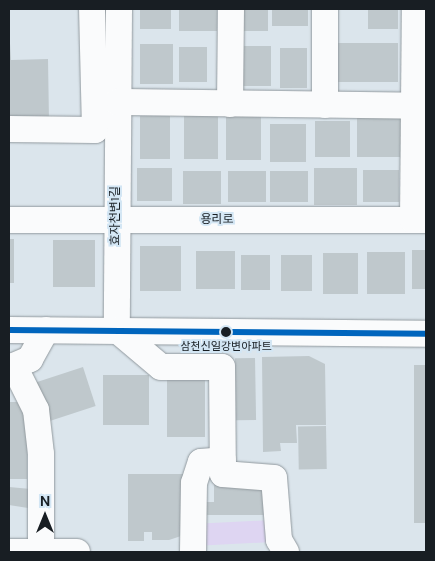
<!DOCTYPE html>
<html>
<head>
<meta charset="utf-8">
<style>
  body { margin:0 }
  #map { position:relative; width:435px; height:561px; overflow:hidden; background:#dbe5ec; font-family:"DM Sans","Noto Sans KR",sans-serif }
  div>[style] { position:absolute }
  .green>* { inset:0; background:#ded5f2; transform-origin:0 0 }
  .building>* { inset:0; background:#bfc8cc; transform-origin:0 0 }
  .roads { filter:drop-shadow(0 0 1px #91999e) drop-shadow(0 0 1px #91999e) }
  .minor>* { height:26px; margin:-13px; padding:0 13px; transform-origin:13px; border-radius:13px; background:#fafbfc }
  .bus-1>* { height:6px; margin:-3px; padding:0 3px; transform-origin:3px; border-radius:3px; background:#0065bd }
  .dots>* { width:14px; height:14px; translate:-50% -50%; box-sizing:border-box; border:2px solid #d3e6f4; border-radius:50% }
  span { translate:-50% -50%; white-space:nowrap; text-align:center; line-height:1.15; -webkit-text-stroke:4px #d3e6f4; paint-order:stroke }
  .bus-label { font-size:11px; color:#181e23 }
  .street-label { font-size:12px; color:#181e23 }
  .frame { position:absolute; inset:0; border:10px solid #181e23; pointer-events:none }
  .north { position:absolute; left:20px; top:491px; width:50px; height:50px; -webkit-text-stroke:4px #d3e6f4; paint-order:stroke; rotate:0deg; font-size:14px; font-weight:700; line-height:20px; text-align:center; color:#181e23 }
  .north::after { content:''; display:block; margin:auto; width:18px; height:22px; background:#181e23; clip-path:polygon(50% 0,100% 100%,50% 72%,0 100%) }
</style>
</head>
<body>
<div id="map">
  <div class="green">
    <i style="left:271px;top:520px;width:22px;height:69px;rotate:87deg"></i>
  </div>
  <div class="building">
    <i style="left:140px;top:9px;width:31px;height:20px"></i>
    <i style="left:179px;top:9px;width:38px;height:22px"></i>
    <i style="left:240px;top:9px;width:28px;height:22px"></i>
    <i style="left:272px;top:9px;width:36px;height:17px"></i>
    <i style="left:368px;top:9px;width:30px;height:20px"></i>
    <i style="clip-path:polygon(9px 26px,11px 60px,48px 59px,49px 121px,9px 121px)"></i>
    <i style="left:338px;top:43px;width:60px;height:39px"></i>
    <i style="left:140px;top:44px;width:33px;height:40px"></i>
    <i style="left:242px;top:46px;width:29px;height:40px"></i>
    <i style="left:179px;top:47px;width:28px;height:35px"></i>
    <i style="left:280px;top:48px;width:27px;height:40px"></i>
    <i style="left:226px;top:112px;width:35px;height:48px"></i>
    <i style="left:184px;top:114px;width:34px;height:45px"></i>
    <i style="left:357px;top:114px;width:45px;height:43px"></i>
    <i style="left:140px;top:116px;width:30px;height:43px"></i>
    <i style="left:315px;top:121px;width:35px;height:36px"></i>
    <i style="left:270px;top:124px;width:36px;height:38px"></i>
    <i style="left:137px;top:168px;width:35px;height:33px"></i>
    <i style="left:314px;top:168px;width:43px;height:37px"></i>
    <i style="left:363px;top:170px;width:36px;height:32px"></i>
    <i style="left:183px;top:171px;width:38px;height:33px"></i>
    <i style="left:228px;top:171px;width:38px;height:31px"></i>
    <i style="left:270px;top:171px;width:38px;height:31px"></i>
    <i style="left:9px;top:239px;width:5px;height:44px"></i>
    <i style="left:53px;top:240px;width:42px;height:47px"></i>
    <i style="left:140px;top:246px;width:41px;height:45px"></i>
    <i style="left:412px;top:250px;width:14px;height:39px"></i>
    <i style="left:196px;top:251px;width:39px;height:38px"></i>
    <i style="left:367px;top:252px;width:38px;height:42px"></i>
    <i style="left:323px;top:253px;width:35px;height:41px"></i>
    <i style="left:241px;top:255px;width:29px;height:35px"></i>
    <i style="left:281px;top:255px;width:31px;height:36px"></i>
    <i style="clip-path:polygon(309px 356px,325px 364px,326px 425px,296px 425px,297px 443px,280px 443px,281px 451px,263px 452px,262px 357px)"></i>
    <i style="left:255px;top:358px;width:62px;height:20px;rotate:89deg"></i>
    <i style="left:414px;top:365px;width:12px;height:158px"></i>
    <i style="left:83px;top:367px;width:41px;height:49px;rotate:72deg"></i>
    <i style="left:103px;top:375px;width:46px;height:50px"></i>
    <i style="left:167px;top:378px;width:38px;height:59px"></i>
    <i style="left:9px;top:402px;width:18px;height:77px"></i>
    <i style="left:326px;top:426px;width:43px;height:28px;rotate:89deg"></i>
    <i style="clip-path:polygon(128px 474px,184px 474px,184px 535px,169px 540px,152px 540px,152px 532px,144px 532px,144px 541px,128px 541px)"></i>
    <i style="clip-path:polygon(214px 485px,268px 485px,268px 515px,200px 515px,200px 502px,214px 502px)"></i>
    <i style="clip-path:polygon(9px 487px,31px 489px,28px 508px,9px 505px)"></i>
  </div>
  <div class="roads">
    <div class="minor">
      <i style="left:119px;top:9px;width:321px;rotate:90.4deg"></i>
      <i style="left:117px;top:330px;width:57px;rotate:40.1deg"></i>
      <i style="left:161px;top:367px;width:61px"></i>
      <i style="left:222px;top:367px;width:107px;rotate:89.5deg"></i>
      <i style="left:223px;top:474px;width:51px;rotate:4.5deg"></i>
      <i style="left:274px;top:478px;width:62px;rotate:85.4deg"></i>
      <i style="left:279px;top:540px;width:14px;rotate:60deg"></i>
      <i style="left:117px;top:102px;width:309px;rotate:0.7deg"></i>
      <i style="left:230px;top:104px;width:95px;rotate:-89.4deg"></i>
      <i style="left:325px;top:105px;width:96px;rotate:-90deg"></i>
      <i style="left:9px;top:129px;width:86px;rotate:0.7deg"></i>
      <i style="left:95px;top:130px;width:121px;rotate:-91.4deg"></i>
      <i style="left:9px;top:220px;width:417px"></i>
      <i style="left:413px;top:220px;width:211px;rotate:-89.5deg"></i>
      <i style="left:9px;top:330px;width:417px;rotate:0.5deg"></i>
      <i style="left:14px;top:366px;width:49px;rotate:63.4deg"></i>
      <i style="left:36px;top:410px;width:44px;rotate:83.5deg"></i>
      <i style="left:41px;top:454px;width:98px;rotate:90deg"></i>
      <i style="left:9px;top:368px;width:23px;rotate:-23deg"></i>
      <i style="left:30px;top:359px;width:33px;rotate:-61deg"></i>
      <i style="left:9px;top:552px;width:68px"></i>
      <i style="left:193px;top:552px;width:69px;rotate:-89.2deg"></i>
      <i style="left:194px;top:483px;width:22px;rotate:-72deg"></i>
      <i style="left:201px;top:462px;width:22px;rotate:-5deg"></i>
    </div>
  </div>
  <div class="bus-1">
    <i style="left:9px;top:330px;width:417px;rotate:0.5deg"></i>
  </div>
  <div class="dots">
    <i style="left:226px;top:332px;background:#181e23"></i>
  </div>
  <div class="bus-label">
    <span style="left:226px;top:346px">삼천신일강변아파트</span>
  </div>
  <div class="street-label">
    <span style="left:116px;top:216px;rotate:-90deg">효자천변1길</span>
    <span style="left:217px;top:220px">용리로</span>
  </div>
  <div class="frame"></div>
  <div class="north">N</div>
</div>
</body>
</html>
